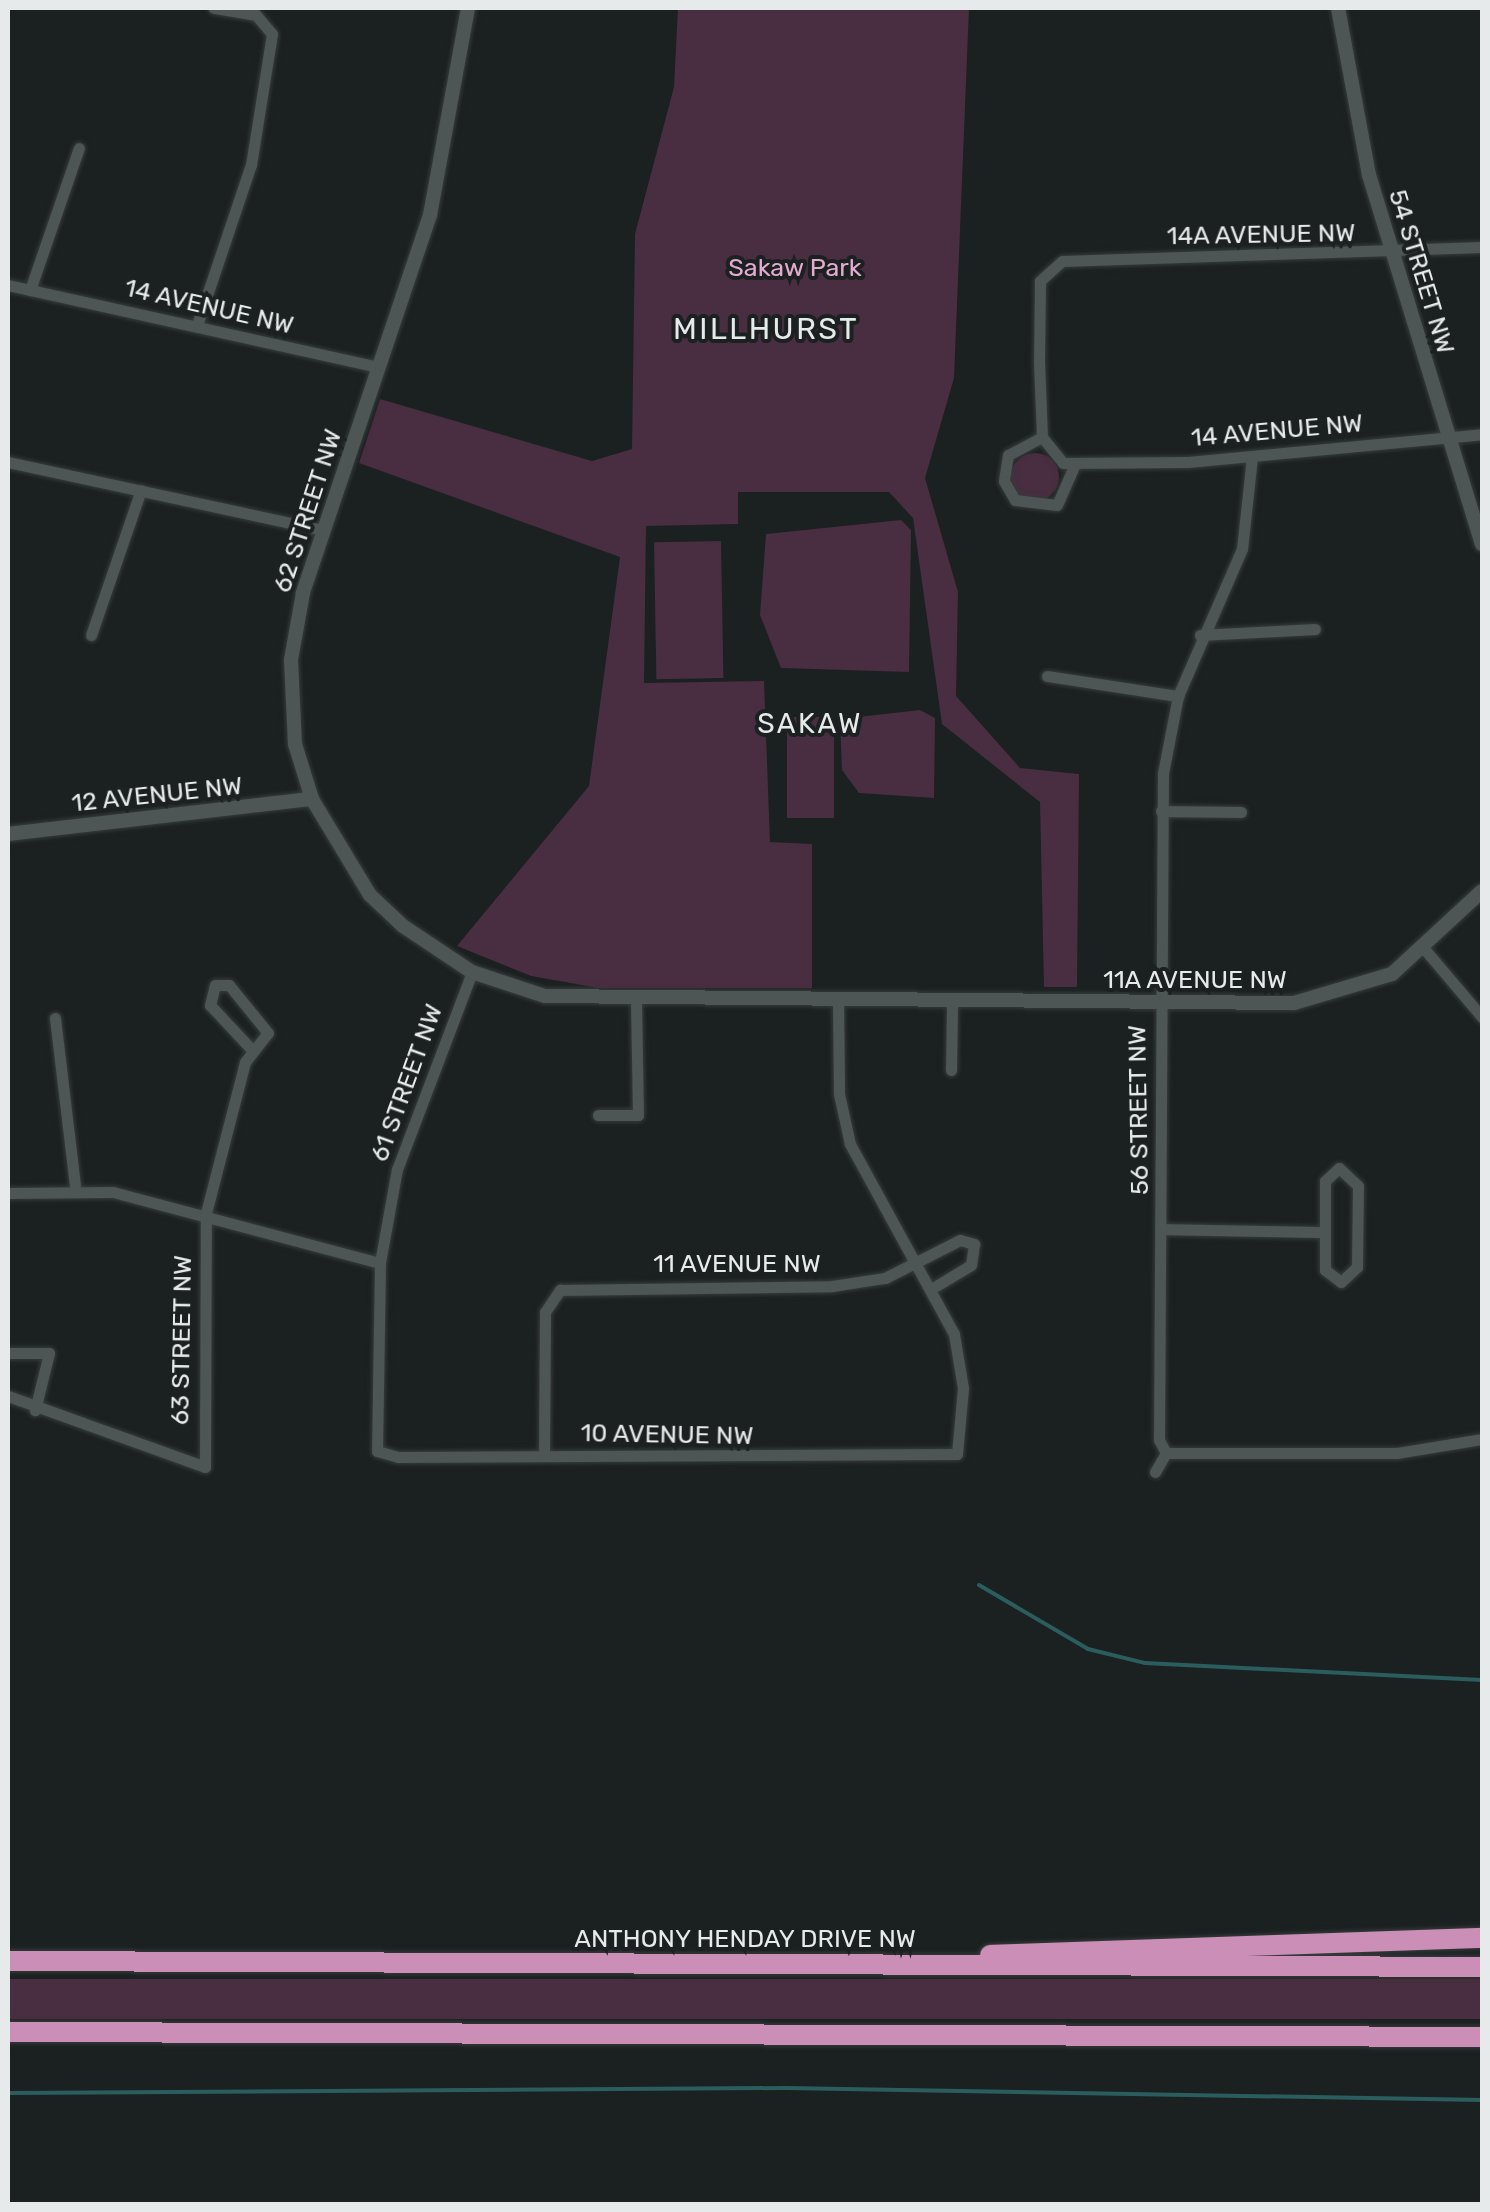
<!DOCTYPE html>
<html>
<head>
<meta charset="utf-8">
<style>
  body { margin:0 }
  #map { position:relative; width:1490px; height:2212px; overflow:hidden; background:#1b2021; font-family:Rubik,sans-serif }
  div>[style] { position:absolute }
  .green>* { inset:0; background:#492d40; transform-origin:0 0 }
  .round { border-radius:50% }
  .stream>* { height:4px; margin:-2px; padding:0 2px; transform-origin:2px; border-radius:2px; background:#2b5d5e }
  .roads { filter:drop-shadow(0 0 2px #373b3b) drop-shadow(0 0 2px #373b3b) }
  .minor>* { height:11px; margin:-5.5px; padding:0 5.5px; transform-origin:5.5px; border-radius:5.5px; background:#4e5555 }
  .tertiary>* { height:14px; margin:-7px; padding:0 7px; transform-origin:7px; border-radius:7px; background:#4e5555 }
  .motorway>* { height:20px; margin:-10px; padding:0 10px; transform-origin:10px; border-radius:10px; background:#cb8eb7 }
  span { translate:-50% -50%; white-space:nowrap; text-align:center; line-height:1.15; -webkit-text-stroke:8px #1b2021; paint-order:stroke }
  .street-label { font-size:25px; color:#e6eaea }
  .park-label { font-size:25px; color:#e4aad0 }
  .neighbourhood-label { font-size:28px; color:#e6eaea; letter-spacing:2.5px }
  .quarter-label { font-size:30px; color:#e6eaea; letter-spacing:2.5px }
  .frame { position:absolute; inset:0; border:10px solid #e6eaea; pointer-events:none }
</style>
</head>
<body>
<div id="map">
  <div class="green">
    <i style="clip-path:polygon(678px 8px,969px 8px,954px 378px,925px 478px,958px 592px,956px 696px,1020px 768px,1079px 774px,1077px 987px,1044px 987px,1040px 802px,942px 724px,913px 518px,889px 492px,738px 492px,738px 524px,646px 526px,644px 683px,764px 681px,770px 842px,812px 844px,812px 988px,599px 988px,531px 976px,457px 946px,589px 786px,620px 557px,359px 463px,380px 399px,592px 461px,632px 449px,635px 234px,674px 87px)"></i>
    <i class="round" style="left:1011px;top:453px;width:48px;height:48px"></i>
    <i style="clip-path:polygon(901px 520px,911px 530px,909px 672px,781px 668px,760px 615px,766px 534px)"></i>
    <i style="left:721px;top:541px;width:137px;height:67px;rotate:89deg"></i>
    <i style="clip-path:polygon(920px 710px,935px 718px,934px 798px,859px 793px,842px 770px,840px 719px)"></i>
    <i style="left:787px;top:717px;width:47px;height:101px"></i>
    <i style="left:8px;top:1979px;width:1474px;height:40px"></i>
  </div>
  <div class="stream">
    <i style="left:979px;top:1585px;width:126px;rotate:30.4deg"></i>
    <i style="left:1088px;top:1649px;width:59px;rotate:13.8deg"></i>
    <i style="left:1145px;top:1663px;width:337px;rotate:2.9deg"></i>
    <i style="left:8px;top:2093px;width:778px;rotate:-0.37deg"></i>
    <i style="left:786px;top:2088px;width:696px;rotate:0.99deg"></i>
  </div>
  <div class="roads">
    <div class="minor">
      <i style="left:1482px;top:247px;width:420px;rotate:178.1deg"></i>
      <i style="left:1062px;top:261px;width:30px;rotate:138deg"></i>
      <i style="left:1040px;top:281px;width:81px;rotate:90.7deg"></i>
      <i style="left:1039px;top:362px;width:75px;rotate:87.7deg"></i>
      <i style="left:1042px;top:437px;width:33px;rotate:51deg"></i>
      <i style="left:1063px;top:463px;width:125px;rotate:-0.5deg"></i>
      <i style="left:1188px;top:462px;width:295px;rotate:-5.4deg"></i>
      <i style="left:8px;top:285px;width:379px;rotate:12.5deg"></i>
      <i style="left:30px;top:290px;width:150px;rotate:-71deg"></i>
      <i style="left:197px;top:325px;width:169px;rotate:-71.4deg"></i>
      <i style="left:251px;top:165px;width:133px;rotate:-80.9deg"></i>
      <i style="left:272px;top:34px;width:25px;rotate:-130deg"></i>
      <i style="left:256px;top:15px;width:43px;rotate:-170.5deg"></i>
      <i style="left:1042px;top:437px;width:38px;rotate:152deg"></i>
      <i style="left:1008px;top:455px;width:26px;rotate:99deg"></i>
      <i style="left:1004px;top:481px;width:22px;rotate:60deg"></i>
      <i style="left:1015px;top:500px;width:42px;rotate:6.8deg"></i>
      <i style="left:1057px;top:505px;width:45px;rotate:-66.3deg"></i>
      <i style="left:8px;top:462px;width:322px;rotate:12.2deg"></i>
      <i style="left:91px;top:635px;width:153px;rotate:-71deg"></i>
      <i style="left:1200px;top:635px;width:115px;rotate:-3deg"></i>
      <i style="left:1047px;top:676px;width:133px;rotate:8.7deg"></i>
      <i style="left:1161px;top:811px;width:80px;rotate:0.7deg"></i>
      <i style="left:1426px;top:951px;width:87px;rotate:49.7deg"></i>
      <i style="left:472px;top:972px;width:211px;rotate:110.8deg"></i>
      <i style="left:397px;top:1169px;width:96px;rotate:100.3deg"></i>
      <i style="left:380px;top:1263px;width:188px;rotate:90.9deg"></i>
      <i style="left:377px;top:1451px;width:22px;rotate:16deg"></i>
      <i style="left:398px;top:1457px;width:559px;rotate:-0.31deg"></i>
      <i style="left:957px;top:1454px;width:66px;rotate:-84.8deg"></i>
      <i style="left:963px;top:1388px;width:55px;rotate:-99.5deg"></i>
      <i style="left:954px;top:1334px;width:217px;rotate:-118.7deg"></i>
      <i style="left:850px;top:1144px;width:51px;rotate:-102.4deg"></i>
      <i style="left:839px;top:1094px;width:90px;rotate:-90.6deg"></i>
      <i style="left:55px;top:1018px;width:169px;rotate:83.2deg"></i>
      <i style="left:951px;top:1070px;width:67px;rotate:-89.1deg"></i>
      <i style="left:598px;top:1115px;width:40px"></i>
      <i style="left:638px;top:1115px;width:113px;rotate:-91deg"></i>
      <i style="left:1339px;top:1168px;width:26px;rotate:43deg"></i>
      <i style="left:1358px;top:1186px;width:81px;rotate:90.7deg"></i>
      <i style="left:1357px;top:1267px;width:22px;rotate:137deg"></i>
      <i style="left:1341px;top:1282px;width:20px;rotate:-143deg"></i>
      <i style="left:1325px;top:1270px;width:89px;rotate:-90deg"></i>
      <i style="left:1325px;top:1181px;width:19px;rotate:-43deg"></i>
      <i style="left:8px;top:1193px;width:105px;rotate:-0.5deg"></i>
      <i style="left:113px;top:1192px;width:276px;rotate:14.9deg"></i>
      <i style="left:1163px;top:1229px;width:162px;rotate:1.1deg"></i>
      <i style="left:8px;top:1353px;width:41px"></i>
      <i style="left:49px;top:1353px;width:59px;rotate:103.8deg"></i>
      <i style="left:8px;top:1396px;width:209px;rotate:19.8deg"></i>
      <i style="left:205px;top:1467px;width:254px;rotate:-89.8deg"></i>
      <i style="left:206px;top:1213px;width:156px;rotate:-75.5deg"></i>
      <i style="left:245px;top:1062px;width:37px;rotate:-52deg"></i>
      <i style="left:268px;top:1033px;width:62px;rotate:-129.1deg"></i>
      <i style="left:229px;top:985px;width:14px;rotate:180deg"></i>
      <i style="left:215px;top:985px;width:21px;rotate:104deg"></i>
      <i style="left:210px;top:1005px;width:62px;rotate:47deg"></i>
      <i style="left:1166px;top:1453px;width:231px"></i>
      <i style="left:1397px;top:1453px;width:86px;rotate:-9.4deg"></i>
      <i style="left:544px;top:1456px;width:144px;rotate:-89.6deg"></i>
      <i style="left:545px;top:1312px;width:27px;rotate:-56deg"></i>
      <i style="left:560px;top:1290px;width:272px;rotate:-0.8deg"></i>
      <i style="left:832px;top:1286px;width:54px;rotate:-8.6deg"></i>
      <i style="left:885px;top:1278px;width:84px;rotate:-26.9deg"></i>
      <i style="left:960px;top:1240px;width:15px;rotate:16deg"></i>
      <i style="left:974px;top:1244px;width:21px;rotate:98deg"></i>
      <i style="left:971px;top:1265px;width:41px;rotate:149deg"></i>
      <i style="left:1155px;top:1472px;width:22px;rotate:-60deg"></i>
      <i style="left:1166px;top:1453px;width:15px;rotate:-118deg"></i>
      <i style="left:1159px;top:1440px;width:667px;rotate:-89.66deg"></i>
      <i style="left:1163px;top:773px;width:78px;rotate:-79deg"></i>
      <i style="left:1178px;top:696px;width:160px;rotate:-66.5deg"></i>
      <i style="left:1242px;top:549px;width:93px;rotate:-83.8deg"></i>
    </div>
    <div class="tertiary">
      <i style="left:468px;top:8px;width:210px;rotate:100.4deg"></i>
      <i style="left:430px;top:215px;width:399px;rotate:108.6deg"></i>
      <i style="left:303px;top:593px;width:68px;rotate:100.2deg"></i>
      <i style="left:291px;top:660px;width:84px;rotate:87.3deg"></i>
      <i style="left:295px;top:744px;width:58px;rotate:72.8deg"></i>
      <i style="left:312px;top:799px;width:112px;rotate:58.9deg"></i>
      <i style="left:370px;top:895px;width:45px;rotate:43.2deg"></i>
      <i style="left:403px;top:926px;width:83px;rotate:33.7deg"></i>
      <i style="left:472px;top:972px;width:77px;rotate:18.2deg"></i>
      <i style="left:545px;top:996px;width:749px;rotate:0.54deg"></i>
      <i style="left:1294px;top:1003px;width:102px;rotate:-16.5deg"></i>
      <i style="left:1392px;top:974px;width:122px;rotate:-42.7deg"></i>
      <i style="left:1338px;top:8px;width:170px;rotate:79.5deg"></i>
      <i style="left:1369px;top:175px;width:386px;rotate:73deg"></i>
      <i style="left:8px;top:834px;width:306px;rotate:-6.6deg"></i>
    </div>
    <div class="motorway">
      <i style="left:990px;top:1955px;width:492px;rotate:-2deg"></i>
      <i style="left:8px;top:1961px;width:1474px;rotate:0.23deg"></i>
      <i style="left:8px;top:2032px;width:1474px;rotate:0.19deg"></i>
    </div>
  </div>
  <div class="street-label">
    <span style="left:1261px;top:235px;rotate:-1deg">14A AVENUE NW</span>
    <span style="left:1421px;top:272px;rotate:73deg">54 STREET NW</span>
    <span style="left:209px;top:307px;rotate:13deg">14 AVENUE NW</span>
    <span style="left:1277px;top:431px;rotate:-5deg">14 AVENUE NW</span>
    <span style="left:308px;top:511px;rotate:-72deg">62 STREET NW</span>
    <span style="left:157px;top:795px;rotate:-6deg">12 AVENUE NW</span>
    <span style="left:1195px;top:980px">11A AVENUE NW</span>
    <span style="left:407px;top:1083px;rotate:-70deg">61 STREET NW</span>
    <span style="left:1139px;top:1110px;rotate:-91deg">56 STREET NW</span>
    <span style="left:737px;top:1264px">11 AVENUE NW</span>
    <span style="left:182px;top:1340px;rotate:-89deg">63 STREET NW</span>
    <span style="left:667px;top:1435px;rotate:1deg">10 AVENUE NW</span>
    <span style="left:745px;top:1939px">ANTHONY HENDAY DRIVE NW</span>
  </div>
  <div class="park-label">
    <span style="left:795px;top:268px">Sakaw Park</span>
  </div>
  <div class="neighbourhood-label">
    <span style="left:810px;top:724px">SAKAW</span>
  </div>
  <div class="quarter-label">
    <span style="left:766px;top:329px">MILLHURST</span>
  </div>
  <div class="frame"></div>
</div>
</body>
</html>
